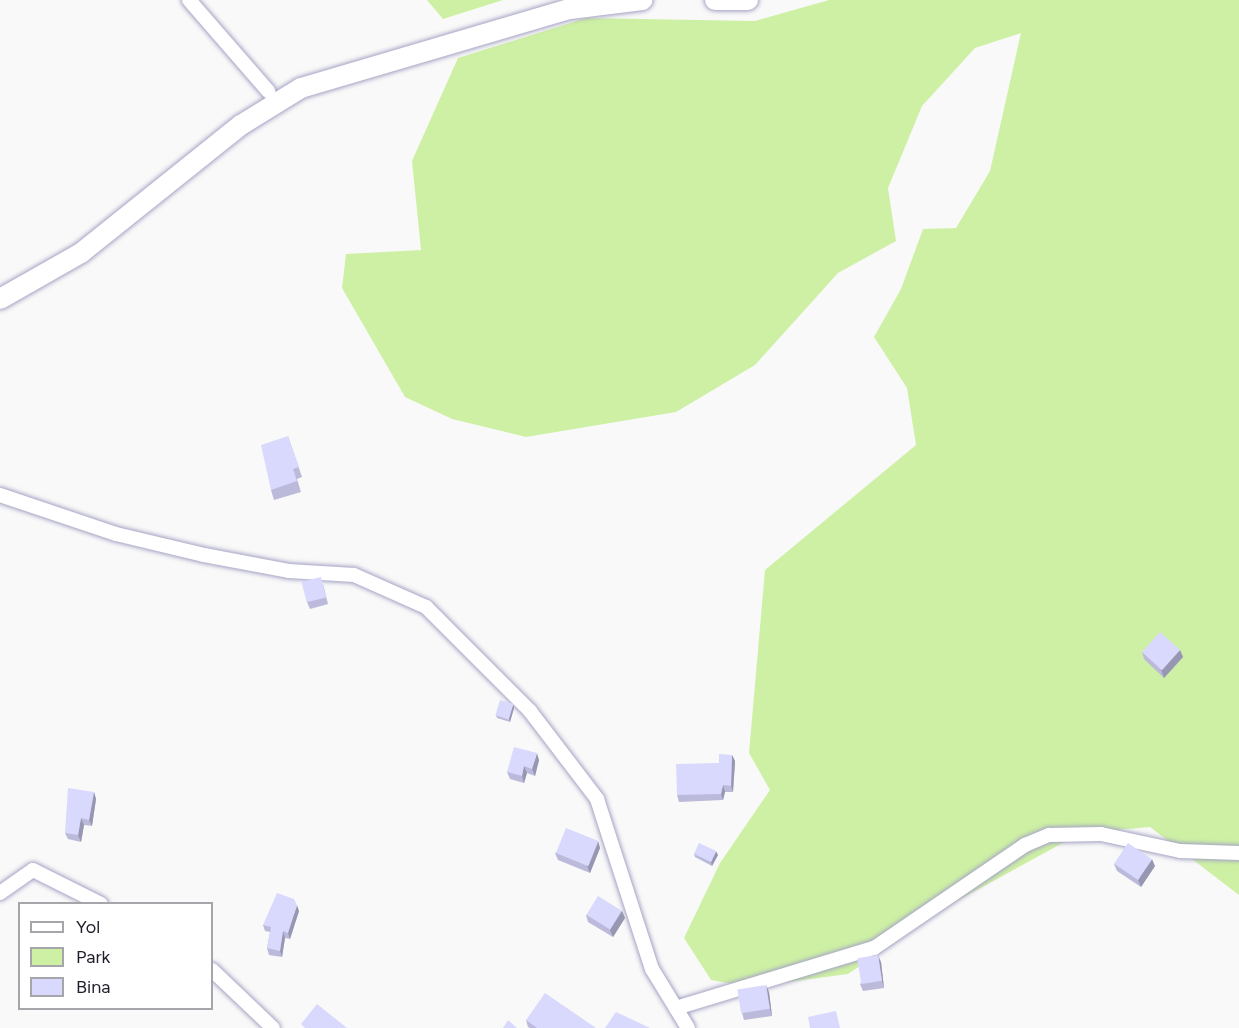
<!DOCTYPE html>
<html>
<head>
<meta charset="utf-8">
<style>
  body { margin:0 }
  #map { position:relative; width:1239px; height:1028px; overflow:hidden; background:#f9f9f9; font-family:Figtree,sans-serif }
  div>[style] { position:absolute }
  .green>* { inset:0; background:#cef0a4 }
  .roads { filter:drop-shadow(0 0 2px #a5a4c5) drop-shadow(0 0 2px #a5a4c5) }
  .street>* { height:14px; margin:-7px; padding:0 7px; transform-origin:7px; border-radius:7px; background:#fff }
  .secondary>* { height:20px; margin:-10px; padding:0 10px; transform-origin:10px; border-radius:10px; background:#fff }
  .wall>* { inset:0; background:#bbbada }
  .shaded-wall>* { inset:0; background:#9897b1 }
  .building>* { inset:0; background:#d9d8fd; transform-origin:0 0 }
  span { translate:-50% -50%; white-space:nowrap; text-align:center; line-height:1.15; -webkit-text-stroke:6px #fff; paint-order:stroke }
  .legend { position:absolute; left:18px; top:902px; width:195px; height:108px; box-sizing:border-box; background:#fff; border:2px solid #a5a5aa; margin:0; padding:8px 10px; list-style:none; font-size:18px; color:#1f1e2b }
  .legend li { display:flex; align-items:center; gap:12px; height:30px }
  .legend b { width:30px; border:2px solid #a5a5aa }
</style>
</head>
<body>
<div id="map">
  <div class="green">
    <i style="clip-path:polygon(427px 0,503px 0,443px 19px)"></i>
    <i style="clip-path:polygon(829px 0,1239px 0,1239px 895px,1150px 827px,1081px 833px,955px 902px,848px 974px,750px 987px,711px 980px,684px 938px,720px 863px,770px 790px,749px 753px,765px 570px,916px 445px,907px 388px,874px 337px,901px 289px,923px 229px,956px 228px,990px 171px,1021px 33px,975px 48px,922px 106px,888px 188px,896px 241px,838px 273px,755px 365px,676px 412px,526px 437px,452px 419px,405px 397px,342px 288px,346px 254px,421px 250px,412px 161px,458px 58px,586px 18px,755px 21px)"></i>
  </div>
  <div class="roads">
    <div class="street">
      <i style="left:189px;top:0;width:121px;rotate:49deg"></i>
      <i style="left:0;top:495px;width:122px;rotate:18.6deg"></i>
      <i style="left:116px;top:534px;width:90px;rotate:13.4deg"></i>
      <i style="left:204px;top:555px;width:86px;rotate:10.7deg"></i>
      <i style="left:289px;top:571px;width:65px;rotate:3.5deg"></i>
      <i style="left:354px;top:575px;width:79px;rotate:24deg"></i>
      <i style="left:426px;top:607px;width:147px;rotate:45deg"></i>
      <i style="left:530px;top:711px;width:111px;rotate:52.7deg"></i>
      <i style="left:597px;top:799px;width:179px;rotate:72.1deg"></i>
      <i style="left:652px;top:969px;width:69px;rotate:58.6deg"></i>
      <i style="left:0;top:893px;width:40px;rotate:-34.9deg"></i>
      <i style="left:33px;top:870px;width:76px;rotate:26.6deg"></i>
      <i style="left:212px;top:970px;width:84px;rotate:43.6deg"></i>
      <i style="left:676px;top:1008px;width:207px;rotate:-16.9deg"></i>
      <i style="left:874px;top:948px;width:183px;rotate:-34.3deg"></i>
      <i style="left:1025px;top:845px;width:26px;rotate:-23deg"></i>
      <i style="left:1049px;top:835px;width:52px;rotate:-1.1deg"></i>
      <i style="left:1101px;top:834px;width:81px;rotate:12.1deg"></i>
      <i style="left:1180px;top:851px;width:59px;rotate:1.9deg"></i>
    </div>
    <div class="secondary">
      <i style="left:715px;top:0;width:33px"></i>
      <i style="left:0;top:299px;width:93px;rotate:-29.6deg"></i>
      <i style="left:81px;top:253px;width:205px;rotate:-38.7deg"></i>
      <i style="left:241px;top:125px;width:70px;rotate:-31.7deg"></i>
      <i style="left:301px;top:88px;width:280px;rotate:-16.4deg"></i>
      <i style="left:570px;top:9px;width:73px;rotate:-7.1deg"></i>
    </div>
  </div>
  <div class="wall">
    <i style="clip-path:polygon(288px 436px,302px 477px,297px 479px,301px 492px,274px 500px,271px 490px)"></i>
    <i style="clip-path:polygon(323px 584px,328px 604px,310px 609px,307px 602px)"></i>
    <i style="clip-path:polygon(1180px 650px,1183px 657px,1164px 678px,1144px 659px,1142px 652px)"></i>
    <i style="clip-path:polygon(513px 704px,514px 708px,510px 722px,497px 718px,496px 715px)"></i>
    <i style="clip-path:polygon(732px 755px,735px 761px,733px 792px,725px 792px,723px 800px,679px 802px,677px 795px,719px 763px)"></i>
    <i style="clip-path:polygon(539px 760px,535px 776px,527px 773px,524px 783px,510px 779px,507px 772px)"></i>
    <i style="clip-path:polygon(94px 792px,96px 799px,92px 826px,84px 825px,81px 842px,68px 839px,65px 833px)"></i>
    <i style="clip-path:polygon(598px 841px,600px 848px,590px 873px,558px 860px,555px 853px)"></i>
    <i style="clip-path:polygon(694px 854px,718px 855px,712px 866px,695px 857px)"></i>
    <i style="clip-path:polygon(1114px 864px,1155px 866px,1141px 887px,1117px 871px)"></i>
    <i style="clip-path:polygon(299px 911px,290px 939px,285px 938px,282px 957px,269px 955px,267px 948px,270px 932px,265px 931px,263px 925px)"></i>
    <i style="clip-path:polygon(622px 911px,625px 918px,613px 937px,588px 922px,586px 915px)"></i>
    <i style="clip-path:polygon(881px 962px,884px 988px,863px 991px,860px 984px)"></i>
    <i style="clip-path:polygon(769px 992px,772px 1016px,744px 1020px,742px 1013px)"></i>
    <i style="clip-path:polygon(526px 1020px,596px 1028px,530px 1028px,528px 1027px)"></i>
  </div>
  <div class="shaded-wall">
    <i style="clip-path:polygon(1180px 650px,1183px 657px,1164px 678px,1161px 670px)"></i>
    <i style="clip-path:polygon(513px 704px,514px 708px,510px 722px,509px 718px)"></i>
    <i style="clip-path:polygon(537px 753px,539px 760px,535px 776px,532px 769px)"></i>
    <i style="clip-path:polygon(732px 755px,735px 761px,733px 792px,731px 786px)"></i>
    <i style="clip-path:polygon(524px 766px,527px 773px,524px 783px,522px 776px)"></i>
    <i style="clip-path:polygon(723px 785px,725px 792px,723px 800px,721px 794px)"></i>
    <i style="clip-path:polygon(94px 792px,96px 799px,92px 826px,89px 820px)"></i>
    <i style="clip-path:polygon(81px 818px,84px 825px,81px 842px,78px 835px)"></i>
    <i style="clip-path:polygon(598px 841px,600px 848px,590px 873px,587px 866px)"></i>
    <i style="clip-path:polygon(716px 851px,718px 855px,712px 866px,711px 862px)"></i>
    <i style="clip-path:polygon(1152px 859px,1155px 866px,1141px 887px,1138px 880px)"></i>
    <i style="clip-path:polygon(297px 905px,299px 911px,290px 939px,288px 933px)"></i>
    <i style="clip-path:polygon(622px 911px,625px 918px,613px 937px,610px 930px)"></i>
    <i style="clip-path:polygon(283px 931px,285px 938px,282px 957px,280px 951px)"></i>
    <i style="clip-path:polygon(878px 955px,881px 962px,884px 988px,882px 981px)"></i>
    <i style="clip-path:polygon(766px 985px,769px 992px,772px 1016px,770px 1009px)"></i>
  </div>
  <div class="building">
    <i style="clip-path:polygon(288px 436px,299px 467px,293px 469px,297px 481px,271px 490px,261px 445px)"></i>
    <i style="left:321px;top:577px;width:21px;height:20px;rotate:76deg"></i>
    <i style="left:1160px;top:632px;width:27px;height:27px;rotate:42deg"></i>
    <i style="left:500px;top:700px;width:14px;height:16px;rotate:17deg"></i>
    <i style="clip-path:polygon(514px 747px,537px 753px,532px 769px,524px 766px,522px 776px,507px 772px)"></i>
    <i style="clip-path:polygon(719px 754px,732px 755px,731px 786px,723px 785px,721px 794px,677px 795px,676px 764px,719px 763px)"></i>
    <i style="clip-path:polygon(68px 788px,94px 792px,89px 820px,81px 818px,78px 835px,65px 833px)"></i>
    <i style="left:566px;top:828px;width:35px;height:27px;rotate:22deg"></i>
    <i style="left:699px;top:843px;width:19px;height:12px;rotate:25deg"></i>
    <i style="left:1128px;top:843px;width:29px;height:25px;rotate:34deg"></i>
    <i style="clip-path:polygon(277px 893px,294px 899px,297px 905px,288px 933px,283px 931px,280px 951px,267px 948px,271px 927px,263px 925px)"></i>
    <i style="left:598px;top:896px;width:28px;height:22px;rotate:32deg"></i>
    <i style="left:878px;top:955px;width:26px;height:21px;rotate:81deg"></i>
    <i style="left:766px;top:985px;width:24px;height:29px;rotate:81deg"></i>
    <i style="clip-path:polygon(545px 993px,596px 1028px,537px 1028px,526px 1020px)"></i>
    <i style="clip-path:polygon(317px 1004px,347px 1028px,305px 1028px,301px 1024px)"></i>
    <i style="clip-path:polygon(836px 1011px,840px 1028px,810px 1028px,808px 1017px)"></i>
    <i style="clip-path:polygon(616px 1012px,650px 1028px,605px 1028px)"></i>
    <i style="clip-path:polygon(508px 1020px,517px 1028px,503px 1028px)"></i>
  </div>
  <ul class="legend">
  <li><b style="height:8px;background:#fff"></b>Yol</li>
  <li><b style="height:16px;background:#cef0a4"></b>Park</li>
  <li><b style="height:16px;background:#d9d8fd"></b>Bina</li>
  </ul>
</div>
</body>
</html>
